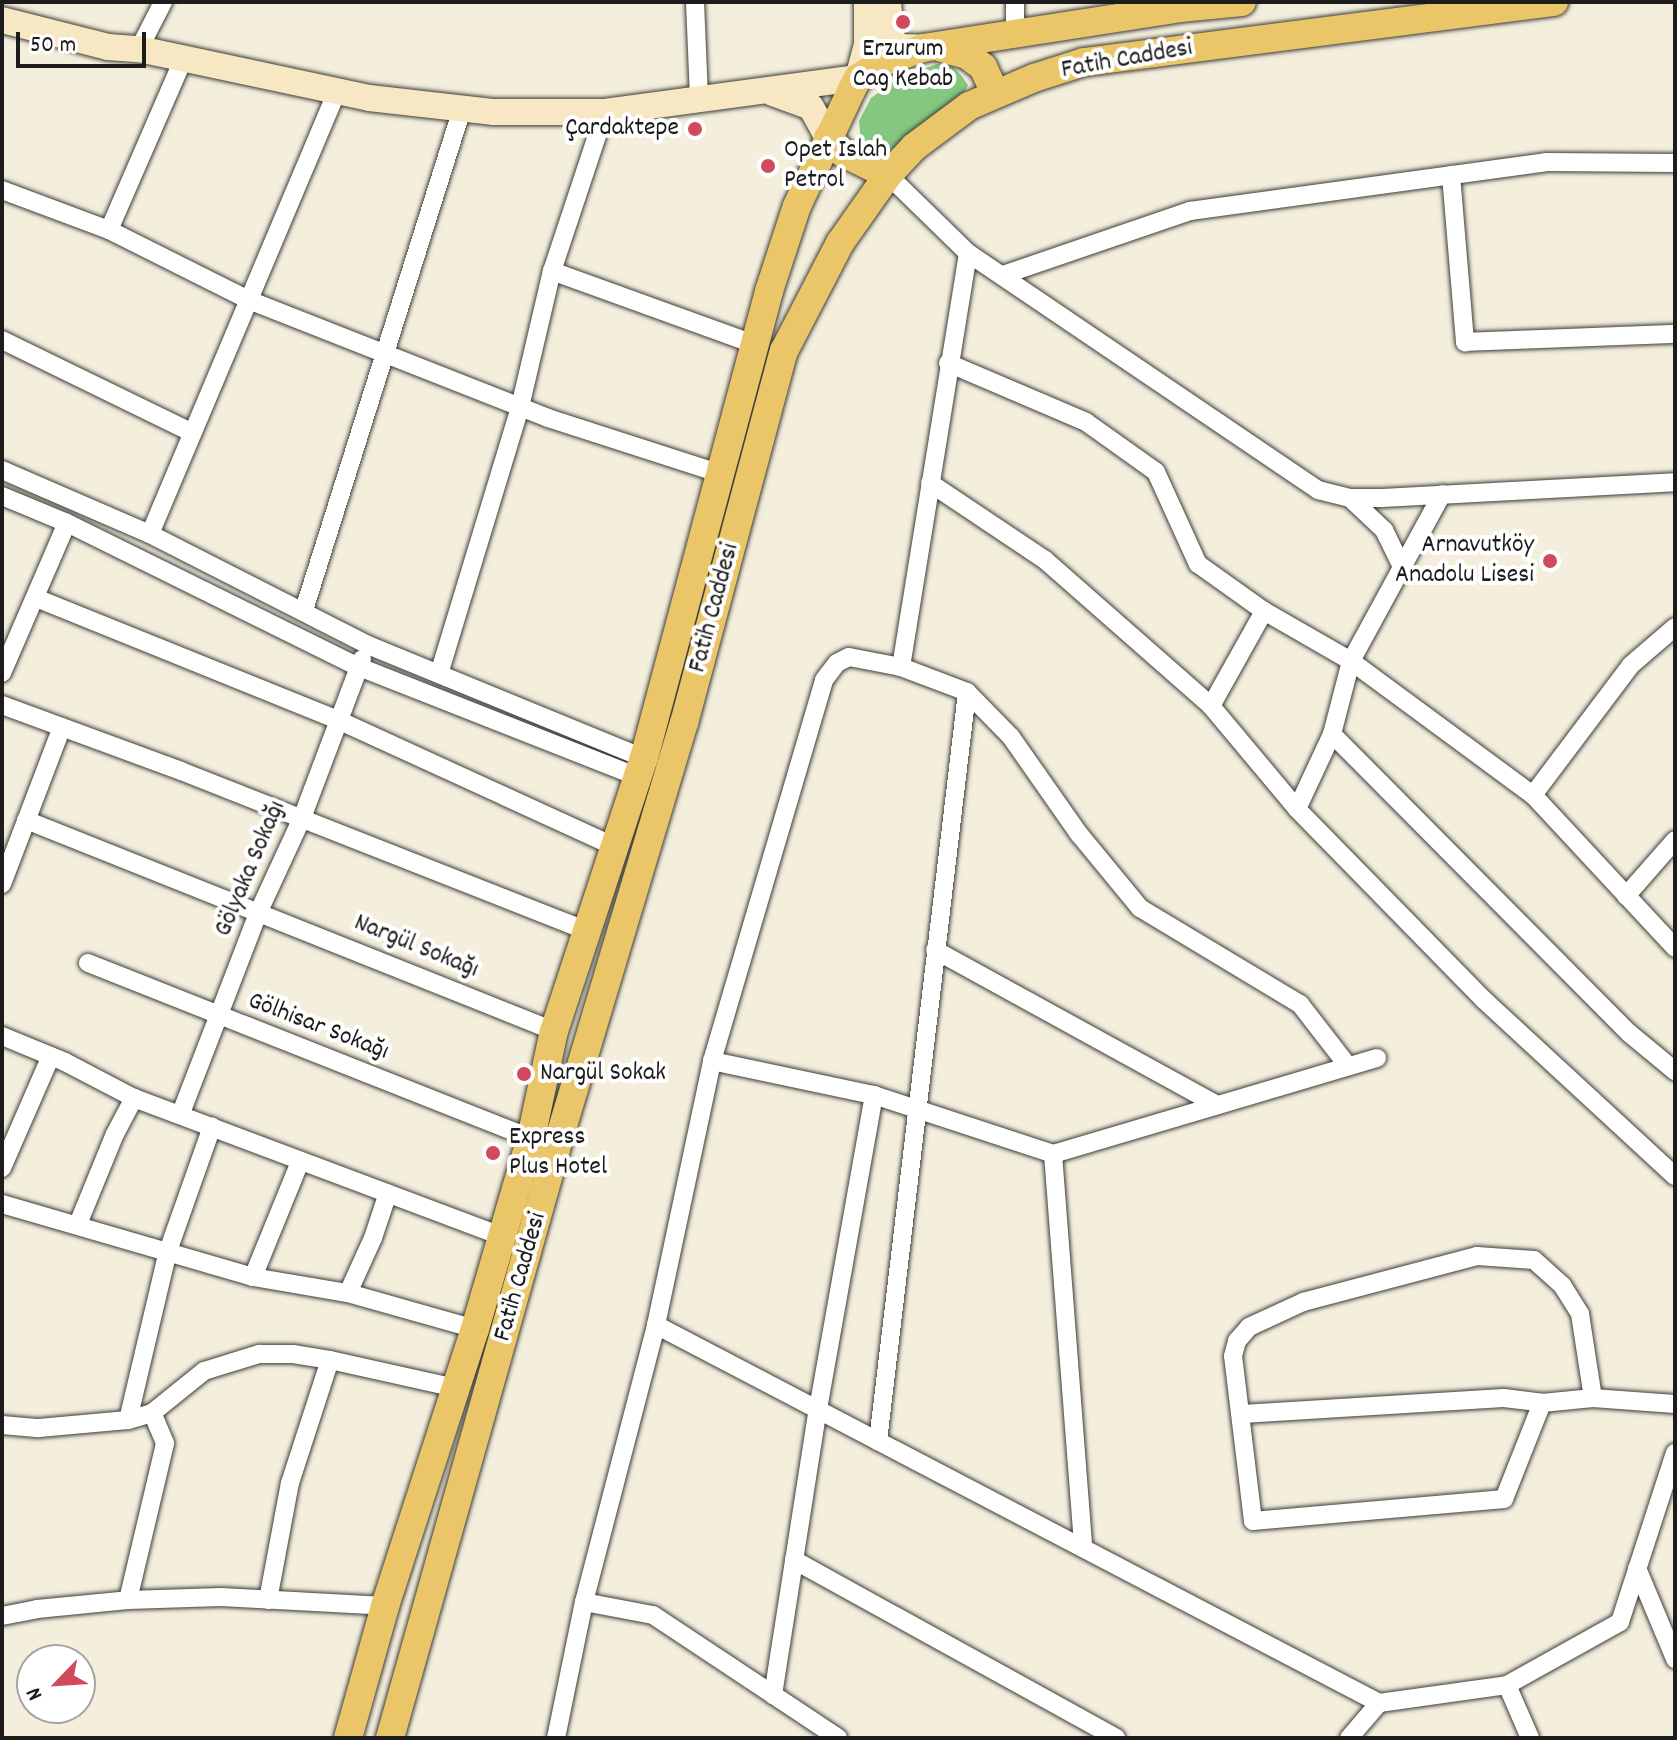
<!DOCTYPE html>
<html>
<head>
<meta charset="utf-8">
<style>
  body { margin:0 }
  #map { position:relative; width:1677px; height:1740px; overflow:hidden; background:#f4efdd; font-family:Dekko,sans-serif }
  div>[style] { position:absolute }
  .green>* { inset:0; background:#85c780 }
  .roads { filter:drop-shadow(0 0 2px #3c3c39) drop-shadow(0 0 2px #3c3c39) }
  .street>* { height:18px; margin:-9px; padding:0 9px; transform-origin:9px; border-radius:9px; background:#fff }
  .secondary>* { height:26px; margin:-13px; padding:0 13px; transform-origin:13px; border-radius:13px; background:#f7e8c3 }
  .primary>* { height:28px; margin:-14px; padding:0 14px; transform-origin:14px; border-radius:14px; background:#eac669 }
  .dots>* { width:22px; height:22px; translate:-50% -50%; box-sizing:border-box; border:4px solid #fff; border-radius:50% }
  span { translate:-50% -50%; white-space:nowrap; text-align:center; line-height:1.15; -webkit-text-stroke:8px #fff; paint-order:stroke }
  .poi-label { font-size:26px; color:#1c1c1c }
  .right { translate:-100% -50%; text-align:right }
  .left { translate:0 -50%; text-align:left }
  .street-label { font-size:26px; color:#1c1c1c }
  .frame { position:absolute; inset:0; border:4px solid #1c1c1c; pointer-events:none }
  .north { position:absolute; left:16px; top:1644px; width:80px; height:80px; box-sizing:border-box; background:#fff; border:2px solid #a4a4a4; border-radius:50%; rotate:245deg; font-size:22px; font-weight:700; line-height:32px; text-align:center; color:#1c1c1c }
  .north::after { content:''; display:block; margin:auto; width:28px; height:36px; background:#d1495b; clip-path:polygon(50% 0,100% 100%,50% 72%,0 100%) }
  .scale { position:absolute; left:16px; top:32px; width:130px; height:36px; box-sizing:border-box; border:4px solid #1c1c1c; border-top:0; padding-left:10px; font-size:24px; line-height:28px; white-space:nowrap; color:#1c1c1c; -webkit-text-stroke:6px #fff; paint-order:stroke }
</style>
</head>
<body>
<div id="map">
  <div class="green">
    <i style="clip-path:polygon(937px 64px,953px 67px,961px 75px,968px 85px,963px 95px,894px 148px,875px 153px,861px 142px,859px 121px,871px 98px,898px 78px)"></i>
  </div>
  <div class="roads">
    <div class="street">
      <i style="left:695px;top:2px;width:96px;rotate:87.6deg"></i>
      <i style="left:1015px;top:2px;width:34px;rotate:90deg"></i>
      <i style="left:139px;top:49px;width:53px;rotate:-62.9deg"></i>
      <i style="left:888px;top:175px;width:112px;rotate:44.3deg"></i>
      <i style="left:968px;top:253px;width:423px;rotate:34.1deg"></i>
      <i style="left:1318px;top:490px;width:33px;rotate:14deg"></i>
      <i style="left:1350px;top:498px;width:32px"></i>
      <i style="left:1382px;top:498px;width:293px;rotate:-3.1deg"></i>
      <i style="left:1451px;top:175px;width:168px;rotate:85.2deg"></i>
      <i style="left:1465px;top:342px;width:210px;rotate:-2.2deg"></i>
      <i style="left:2px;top:190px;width:114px;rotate:20.5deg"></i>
      <i style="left:109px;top:230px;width:159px;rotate:26.6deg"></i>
      <i style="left:251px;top:301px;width:319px;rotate:21.5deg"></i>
      <i style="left:548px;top:418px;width:179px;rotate:17.9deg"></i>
      <i style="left:109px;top:230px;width:185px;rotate:-66.5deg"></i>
      <i style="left:552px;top:271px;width:215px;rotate:19.9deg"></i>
      <i style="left:1003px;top:275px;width:198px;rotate:-18.9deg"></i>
      <i style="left:1190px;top:211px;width:359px;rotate:-7.8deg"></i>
      <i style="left:1546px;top:162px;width:129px;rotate:0.4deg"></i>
      <i style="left:2px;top:340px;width:212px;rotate:26deg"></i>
      <i style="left:948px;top:363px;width:150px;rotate:23.1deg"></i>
      <i style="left:1086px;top:422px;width:86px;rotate:35.5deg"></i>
      <i style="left:1156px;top:472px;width:101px;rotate:65.5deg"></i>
      <i style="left:1198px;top:564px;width:81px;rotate:35.5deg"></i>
      <i style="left:1264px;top:611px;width:100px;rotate:29.9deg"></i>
      <i style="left:1351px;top:661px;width:226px;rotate:36.4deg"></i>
      <i style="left:1533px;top:795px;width:209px;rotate:47.1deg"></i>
      <i style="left:2px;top:470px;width:161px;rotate:23.4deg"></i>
      <i style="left:150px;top:534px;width:245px;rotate:27deg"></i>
      <i style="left:368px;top:645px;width:298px;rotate:22.3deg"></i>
      <i style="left:930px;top:483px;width:138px;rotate:33.8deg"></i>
      <i style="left:1045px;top:560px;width:221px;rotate:41.3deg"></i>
      <i style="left:1211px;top:706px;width:134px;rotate:50.1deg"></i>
      <i style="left:1297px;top:809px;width:267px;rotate:45.6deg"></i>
      <i style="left:1484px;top:1000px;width:260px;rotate:42.7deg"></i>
      <i style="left:2px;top:496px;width:70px;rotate:22.6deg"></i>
      <i style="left:67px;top:523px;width:326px;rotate:26.3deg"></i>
      <i style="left:359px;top:667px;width:300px;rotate:21.5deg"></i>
      <i style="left:1350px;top:498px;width:47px;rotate:43.3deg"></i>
      <i style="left:1384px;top:530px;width:39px;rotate:64deg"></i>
      <i style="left:150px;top:534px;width:481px;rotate:-67.1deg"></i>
      <i style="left:36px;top:598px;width:326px;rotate:22deg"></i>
      <i style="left:338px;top:720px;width:307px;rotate:24.6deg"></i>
      <i style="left:304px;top:610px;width:525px;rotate:-72.5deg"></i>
      <i style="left:901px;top:667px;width:419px;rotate:-80.8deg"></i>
      <i style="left:2px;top:673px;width:163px;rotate:-66.6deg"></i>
      <i style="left:439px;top:674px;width:279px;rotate:-73.1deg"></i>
      <i style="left:520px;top:407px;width:140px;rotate:-76.8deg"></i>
      <i style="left:552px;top:271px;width:168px;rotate:-71.6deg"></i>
      <i style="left:2px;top:705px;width:191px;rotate:20.2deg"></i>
      <i style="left:181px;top:771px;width:437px;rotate:21.5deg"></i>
      <i style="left:1211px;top:706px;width:109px;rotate:-60.8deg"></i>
      <i style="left:1332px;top:734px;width:421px;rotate:45.2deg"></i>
      <i style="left:1629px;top:1033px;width:60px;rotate:39.6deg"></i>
      <i style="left:1533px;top:795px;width:163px;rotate:-53deg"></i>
      <i style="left:1631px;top:665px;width:58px;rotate:-40.8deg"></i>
      <i style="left:1297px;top:809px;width:83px;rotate:-65deg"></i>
      <i style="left:1332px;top:734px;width:75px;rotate:-75.4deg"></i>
      <i style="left:1351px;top:661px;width:190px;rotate:-61.4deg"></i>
      <i style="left:26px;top:820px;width:569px;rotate:21.78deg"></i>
      <i style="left:2px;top:884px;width:168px;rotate:-69.1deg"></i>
      <i style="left:1626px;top:896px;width:74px;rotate:-48.8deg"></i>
      <i style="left:935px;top:950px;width:322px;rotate:28.8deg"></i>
      <i style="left:88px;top:963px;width:476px;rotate:21.6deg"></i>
      <i style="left:2px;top:1036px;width:68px;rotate:22.4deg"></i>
      <i style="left:65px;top:1062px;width:78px;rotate:27.6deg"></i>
      <i style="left:134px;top:1098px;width:393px;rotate:20.6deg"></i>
      <i style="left:712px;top:1061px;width:166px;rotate:11.9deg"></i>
      <i style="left:874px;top:1095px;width:188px;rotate:18.2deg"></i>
      <i style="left:1053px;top:1154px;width:395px;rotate:85.6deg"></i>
      <i style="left:181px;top:1113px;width:217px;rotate:-68.9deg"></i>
      <i style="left:259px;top:911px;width:102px;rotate:-65.2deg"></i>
      <i style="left:302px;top:818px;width:170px;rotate:-69.3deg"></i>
      <i style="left:1053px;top:1154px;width:338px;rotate:-16.5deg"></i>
      <i style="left:2px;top:1168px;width:122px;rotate:-66.4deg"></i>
      <i style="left:2px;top:1204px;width:261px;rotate:16.2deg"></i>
      <i style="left:253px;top:1277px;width:96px;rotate:9.6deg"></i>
      <i style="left:348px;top:1293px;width:132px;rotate:15.8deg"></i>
      <i style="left:78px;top:1224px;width:97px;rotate:-67.7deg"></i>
      <i style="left:115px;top:1134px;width:41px;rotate:-62.2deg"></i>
      <i style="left:253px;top:1277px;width:124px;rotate:-67.8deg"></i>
      <i style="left:348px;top:1293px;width:60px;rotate:-65.6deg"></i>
      <i style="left:373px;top:1238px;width:47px;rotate:-71.6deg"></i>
      <i style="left:656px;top:1325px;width:816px;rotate:27.6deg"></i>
      <i style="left:1542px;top:1403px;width:103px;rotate:111.6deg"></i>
      <i style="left:1504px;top:1499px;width:252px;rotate:175deg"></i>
      <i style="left:1253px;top:1521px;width:166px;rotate:-96.9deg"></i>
      <i style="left:1233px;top:1356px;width:16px;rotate:-75deg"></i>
      <i style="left:1237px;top:1341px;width:18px;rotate:-49deg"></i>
      <i style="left:1249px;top:1327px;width:60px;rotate:-24.8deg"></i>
      <i style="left:1303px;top:1302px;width:180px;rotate:-14.8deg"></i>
      <i style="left:1477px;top:1256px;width:57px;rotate:4deg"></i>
      <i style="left:1534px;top:1260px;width:38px;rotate:42deg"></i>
      <i style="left:1562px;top:1285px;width:34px;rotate:58deg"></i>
      <i style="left:1580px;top:1314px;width:85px;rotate:81.2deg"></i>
      <i style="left:1242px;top:1414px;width:262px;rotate:-3.5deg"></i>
      <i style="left:1504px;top:1398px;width:38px;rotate:7deg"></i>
      <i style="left:1542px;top:1403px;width:51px;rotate:-5.6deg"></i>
      <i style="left:1593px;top:1398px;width:82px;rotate:4.2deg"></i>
      <i style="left:128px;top:1420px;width:174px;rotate:-76.7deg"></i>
      <i style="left:168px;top:1251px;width:132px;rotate:-70.5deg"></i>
      <i style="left:2px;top:1425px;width:37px;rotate:5deg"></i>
      <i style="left:39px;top:1428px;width:89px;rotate:-5.1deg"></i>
      <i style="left:128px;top:1420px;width:25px;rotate:-16deg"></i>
      <i style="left:152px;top:1413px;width:67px;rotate:-38.9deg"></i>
      <i style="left:204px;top:1371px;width:58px;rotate:-17.2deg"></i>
      <i style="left:259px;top:1354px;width:34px"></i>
      <i style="left:293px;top:1354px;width:37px;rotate:9deg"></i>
      <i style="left:330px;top:1360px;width:129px;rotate:12.5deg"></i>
      <i style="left:878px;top:1441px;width:754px;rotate:-83.22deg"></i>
      <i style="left:794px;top:1560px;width:368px;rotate:28.9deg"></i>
      <i style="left:1637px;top:1568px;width:99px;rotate:67.3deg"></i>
      <i style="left:128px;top:1600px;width:161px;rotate:-76.7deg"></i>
      <i style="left:165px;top:1443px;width:33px;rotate:-113deg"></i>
      <i style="left:268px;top:1600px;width:119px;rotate:-79.4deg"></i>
      <i style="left:290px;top:1483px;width:129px;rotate:-72deg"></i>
      <i style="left:584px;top:1602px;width:70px;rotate:10.7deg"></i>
      <i style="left:653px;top:1615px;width:222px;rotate:33.6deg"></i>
      <i style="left:2px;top:1616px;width:36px;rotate:-11deg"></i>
      <i style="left:37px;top:1609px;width:91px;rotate:-5.6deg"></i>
      <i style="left:128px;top:1600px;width:93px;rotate:-1.8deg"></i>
      <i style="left:221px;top:1597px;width:164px;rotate:3.1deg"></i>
      <i style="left:1507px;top:1685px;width:58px;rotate:66.5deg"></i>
      <i style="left:773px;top:1695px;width:290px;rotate:-81.1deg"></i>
      <i style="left:818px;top:1409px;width:319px;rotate:-79.9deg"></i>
      <i style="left:556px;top:1738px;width:139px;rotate:-78.4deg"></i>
      <i style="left:584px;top:1602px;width:286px;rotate:-75.4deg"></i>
      <i style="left:656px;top:1325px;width:270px;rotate:-78deg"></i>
      <i style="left:712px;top:1061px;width:397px;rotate:-73.6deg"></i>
      <i style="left:824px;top:680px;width:21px;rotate:-53deg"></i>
      <i style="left:837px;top:663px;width:13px;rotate:-27deg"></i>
      <i style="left:849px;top:657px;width:53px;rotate:10.9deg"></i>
      <i style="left:901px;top:667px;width:71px;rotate:20.7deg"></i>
      <i style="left:967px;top:692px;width:63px;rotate:45.6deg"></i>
      <i style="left:1011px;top:737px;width:118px;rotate:55deg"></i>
      <i style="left:1079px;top:834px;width:96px;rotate:50.5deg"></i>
      <i style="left:1140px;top:908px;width:187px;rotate:31deg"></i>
      <i style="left:1300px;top:1004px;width:78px;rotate:52.3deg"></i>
      <i style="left:1349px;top:1738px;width:46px;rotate:-49.4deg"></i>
      <i style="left:1379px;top:1703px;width:129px;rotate:-8deg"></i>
      <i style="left:1507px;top:1685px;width:129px;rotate:-29.1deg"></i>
      <i style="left:1620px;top:1622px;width:178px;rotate:-72deg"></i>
    </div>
    <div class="secondary">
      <i style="left:888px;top:2px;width:36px;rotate:85deg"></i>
      <i style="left:891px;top:38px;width:12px;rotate:48deg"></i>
      <i style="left:899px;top:47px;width:24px;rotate:2deg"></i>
      <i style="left:2px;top:20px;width:109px;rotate:14.3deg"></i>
      <i style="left:108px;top:47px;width:31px;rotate:4deg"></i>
      <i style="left:139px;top:49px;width:235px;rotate:12deg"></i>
      <i style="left:369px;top:98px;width:126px;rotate:6.4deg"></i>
      <i style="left:494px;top:112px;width:111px"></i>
      <i style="left:605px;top:112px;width:255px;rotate:-7.7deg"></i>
      <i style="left:858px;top:78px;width:35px;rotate:-75deg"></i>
      <i style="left:867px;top:44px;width:42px;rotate:-90deg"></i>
      <i style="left:773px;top:93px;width:40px;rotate:20.2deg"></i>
      <i style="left:811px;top:107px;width:35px;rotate:61deg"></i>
    </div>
    <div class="primary">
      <i style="left:942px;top:48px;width:26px;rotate:16deg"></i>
      <i style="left:967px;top:55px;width:20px;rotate:37deg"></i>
      <i style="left:983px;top:67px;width:29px;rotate:65deg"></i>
      <i style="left:828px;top:138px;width:21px;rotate:45deg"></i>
      <i style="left:843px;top:153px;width:50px;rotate:26.1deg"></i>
      <i style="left:348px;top:1738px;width:137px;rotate:-74.3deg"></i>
      <i style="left:385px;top:1606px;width:291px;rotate:-72deg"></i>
      <i style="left:475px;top:1329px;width:199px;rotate:-73.7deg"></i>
      <i style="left:531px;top:1138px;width:109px;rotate:-77.9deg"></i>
      <i style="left:554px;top:1031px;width:287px;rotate:-71.8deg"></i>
      <i style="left:644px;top:758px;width:483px;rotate:-75deg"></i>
      <i style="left:769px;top:291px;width:89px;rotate:-71.8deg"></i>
      <i style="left:797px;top:206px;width:127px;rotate:-64.8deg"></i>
      <i style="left:851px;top:91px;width:15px;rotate:-62deg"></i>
      <i style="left:858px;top:78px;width:30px;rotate:-33deg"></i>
      <i style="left:883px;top:62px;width:42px;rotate:-19.3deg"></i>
      <i style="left:923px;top:48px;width:260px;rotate:-8.8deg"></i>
      <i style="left:1180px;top:8px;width:62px;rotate:-5.5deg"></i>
      <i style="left:390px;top:1738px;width:612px;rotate:-74.26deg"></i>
      <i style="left:556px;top:1149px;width:445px;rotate:-73.3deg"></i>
      <i style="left:684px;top:723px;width:385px;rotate:-75deg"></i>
      <i style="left:784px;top:351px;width:122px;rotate:-62.6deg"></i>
      <i style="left:840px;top:243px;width:83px;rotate:-54.8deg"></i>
      <i style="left:888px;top:175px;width:38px;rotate:-47deg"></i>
      <i style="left:914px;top:147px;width:69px;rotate:-36.7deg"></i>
      <i style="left:969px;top:106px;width:71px;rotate:-23.3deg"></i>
      <i style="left:1034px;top:78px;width:52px;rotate:-17.7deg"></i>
      <i style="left:1084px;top:62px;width:474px;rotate:-7.3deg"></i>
    </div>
  </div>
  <div class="dots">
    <i style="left:903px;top:22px;background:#d1495b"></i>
    <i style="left:695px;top:129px;background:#d1495b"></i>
    <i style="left:768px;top:166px;background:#d1495b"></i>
    <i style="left:1550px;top:561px;background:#d1495b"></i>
    <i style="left:524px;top:1074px;background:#d1495b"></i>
    <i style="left:493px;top:1153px;background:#d1495b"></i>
  </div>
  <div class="poi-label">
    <span style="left:903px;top:65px">Erzurum<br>Cag Kebab</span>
    <span class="right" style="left:679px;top:129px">Çardaktepe</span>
    <span class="left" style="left:784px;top:166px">Opet Islah<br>Petrol</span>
    <span class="right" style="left:1534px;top:561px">Arnavutköy<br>Anadolu Lisesi</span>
    <span class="left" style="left:540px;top:1074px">Nargül Sokak</span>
    <span class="left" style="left:509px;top:1153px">Express<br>Plus Hotel</span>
  </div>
  <div class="street-label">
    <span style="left:1127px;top:60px;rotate:-10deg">Fatih Caddesi</span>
    <span style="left:715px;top:608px;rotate:-75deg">Fatih Caddesi</span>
    <span style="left:251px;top:869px;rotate:-67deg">Gölyaka Sokağı</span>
    <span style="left:416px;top:947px;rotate:22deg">Nargül Sokağı</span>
    <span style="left:318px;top:1027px;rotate:21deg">Gölhisar Sokağı</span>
    <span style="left:521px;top:1277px;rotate:-74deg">Fatih Caddesi</span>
  </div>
  <div class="frame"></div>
  <div class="north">N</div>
  <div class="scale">50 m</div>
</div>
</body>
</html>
